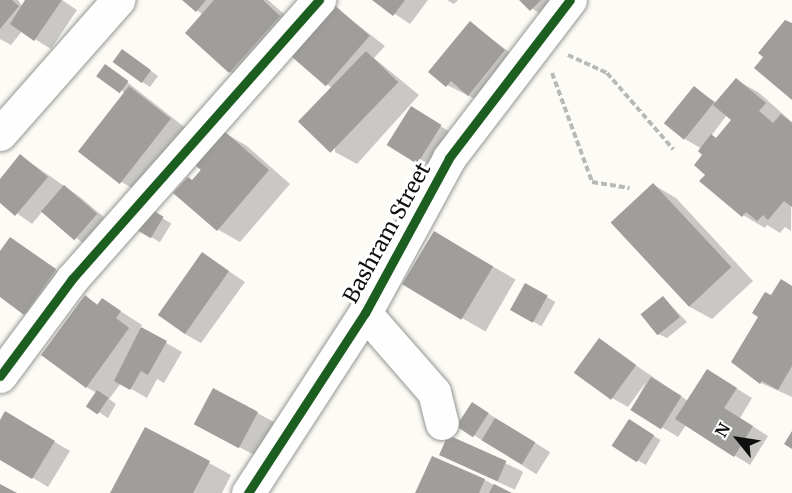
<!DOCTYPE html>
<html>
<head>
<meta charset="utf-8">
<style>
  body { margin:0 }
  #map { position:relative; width:792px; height:493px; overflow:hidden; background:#fcfbf5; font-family:Merriweather,serif }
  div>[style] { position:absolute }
  .shadow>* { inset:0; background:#0003; transform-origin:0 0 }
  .building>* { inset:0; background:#a09e9a; transform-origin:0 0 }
  .path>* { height:4px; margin-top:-2px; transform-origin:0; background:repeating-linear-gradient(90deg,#b9b9b8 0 6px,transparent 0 9px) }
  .roads { filter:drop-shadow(0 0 2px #969593) drop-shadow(0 0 2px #969593) }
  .minor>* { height:33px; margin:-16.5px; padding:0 16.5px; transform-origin:16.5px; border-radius:16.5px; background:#fffefe }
  .cycleway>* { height:9px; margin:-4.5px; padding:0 4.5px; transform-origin:4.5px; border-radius:4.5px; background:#1b5e20 }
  span { translate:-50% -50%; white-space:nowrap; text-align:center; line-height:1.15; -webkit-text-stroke:6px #fff; paint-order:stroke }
  .street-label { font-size:21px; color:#0f0f0f }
  .north { position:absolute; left:708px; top:409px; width:60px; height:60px; -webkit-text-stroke:4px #fff; paint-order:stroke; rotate:300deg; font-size:16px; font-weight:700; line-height:24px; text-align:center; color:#0f0f0f }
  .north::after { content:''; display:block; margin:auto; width:21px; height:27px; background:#0f0f0f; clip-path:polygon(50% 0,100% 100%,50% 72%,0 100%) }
</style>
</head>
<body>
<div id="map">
  <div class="shadow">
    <i style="clip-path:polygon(0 0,18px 0,23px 7px,27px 0,62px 0,77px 10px,51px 49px,22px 31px,11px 45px,0 39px)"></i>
    <i style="clip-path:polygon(184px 0,268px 0,301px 29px,252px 84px,230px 72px,203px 15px)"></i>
    <i style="clip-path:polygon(374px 0,428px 0,410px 24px)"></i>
    <i style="clip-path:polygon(447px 0,458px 0,454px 4px)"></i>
    <i style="clip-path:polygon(521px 0,566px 0,547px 19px)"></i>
    <i style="clip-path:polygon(332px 5px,385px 46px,374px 58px,419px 95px,357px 164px,335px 152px,333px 89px,290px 53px)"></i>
    <i style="clip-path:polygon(470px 23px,520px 60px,485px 104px,447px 85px)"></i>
    <i style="clip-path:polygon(131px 56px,158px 76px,150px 87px,142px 82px)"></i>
    <i style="clip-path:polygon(113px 71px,192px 133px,142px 194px,120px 181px,124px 94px)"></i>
    <i style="clip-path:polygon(evenodd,736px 80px,758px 92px,792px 122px,791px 231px,785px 227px,780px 233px,767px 225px,765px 228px,743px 215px,707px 174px,702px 149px,685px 139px,694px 88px,717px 103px,736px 80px,727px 115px,733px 120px,717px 139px,711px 136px,727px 115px)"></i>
    <i style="clip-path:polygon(428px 118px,456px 136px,433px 172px,417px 163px)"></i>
    <i style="clip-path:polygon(225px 133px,247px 146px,290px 184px,240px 242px,217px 229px,193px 181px)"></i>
    <i style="clip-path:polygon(21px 156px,80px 197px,112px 224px,91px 249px,42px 212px,32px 224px,0 201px,0 181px)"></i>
    <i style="clip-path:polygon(654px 185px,676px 198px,753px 281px,712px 319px,690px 307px)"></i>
    <i style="left:149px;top:210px;width:26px;height:22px;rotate:31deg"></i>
    <i style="left:435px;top:233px;width:93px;height:60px;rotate:30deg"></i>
    <i style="clip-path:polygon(11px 239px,71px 280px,41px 323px,0 295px,0 254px)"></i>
    <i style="clip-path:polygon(203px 254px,245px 282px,201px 343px,185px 334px)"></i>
    <i style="left:526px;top:285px;width:34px;height:28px;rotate:30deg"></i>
    <i style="clip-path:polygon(792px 287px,792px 397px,761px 383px,772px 297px)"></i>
    <i style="clip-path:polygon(85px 297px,99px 305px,103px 300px,142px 325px,140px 328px,182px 352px,164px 383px,157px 379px,147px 398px,121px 383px,109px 399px,116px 404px,108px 418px,89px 406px,97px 393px,86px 387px)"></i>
    <i style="clip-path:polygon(663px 297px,687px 322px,667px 338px,658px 334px)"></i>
    <i style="clip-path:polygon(599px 340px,688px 401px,723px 380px,752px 398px,740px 418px,768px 436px,750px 465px,686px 425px,678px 437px,632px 409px,646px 382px,628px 407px,612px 398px)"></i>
    <i style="clip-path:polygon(214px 390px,274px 422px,256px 456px,213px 433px)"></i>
    <i style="left:473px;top:404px;width:91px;height:26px;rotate:32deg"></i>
    <i style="clip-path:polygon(6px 413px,70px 451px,48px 487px,0 458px,0 423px)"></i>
    <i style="left:629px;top:421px;width:37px;height:29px;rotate:31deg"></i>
    <i style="left:449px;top:437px;width:82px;height:20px;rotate:25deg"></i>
    <i style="clip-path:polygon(433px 458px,485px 480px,509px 493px,417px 493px)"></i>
    <i style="clip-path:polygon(209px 463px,231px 475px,222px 493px,111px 493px)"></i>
  </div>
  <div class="building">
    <i style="clip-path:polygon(0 0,12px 0,19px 6px,0 29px)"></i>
    <i style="clip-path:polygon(25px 0,62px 0,34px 41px,10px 24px)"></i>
    <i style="clip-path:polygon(182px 0,206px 0,196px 12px)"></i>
    <i style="clip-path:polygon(214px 0,263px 0,280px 16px,229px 73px,185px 33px)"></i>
    <i style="clip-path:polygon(372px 0,405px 0,393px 16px)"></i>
    <i style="clip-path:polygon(519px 0,541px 0,530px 11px)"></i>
    <i style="left:332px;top:3px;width:50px;height:67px;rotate:41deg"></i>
    <i style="clip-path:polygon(785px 20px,792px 23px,792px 100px,754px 68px,763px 57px,758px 53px)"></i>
    <i style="clip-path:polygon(470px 21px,505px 50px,468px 96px,451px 81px,446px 87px,428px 72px)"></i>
    <i style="left:122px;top:49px;width:36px;height:16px;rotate:36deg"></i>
    <i style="left:366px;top:51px;width:45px;height:98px;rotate:44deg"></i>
    <i style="left:105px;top:64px;width:29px;height:15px;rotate:36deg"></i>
    <i style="clip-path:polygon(736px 78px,766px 103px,759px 111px,773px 123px,781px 114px,792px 123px,792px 207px,784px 201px,768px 220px,763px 215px,757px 221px,746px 212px,742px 217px,699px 181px,705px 175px,694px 165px,702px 155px,698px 151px,711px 134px,716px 138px,731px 120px,713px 105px)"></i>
    <i style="left:129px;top:86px;width:53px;height:83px;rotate:38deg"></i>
    <i style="left:694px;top:86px;width:26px;height:48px;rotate:39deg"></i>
    <i style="left:411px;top:106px;width:36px;height:46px;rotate:32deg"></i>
    <i style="clip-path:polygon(224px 131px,269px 170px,217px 231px,173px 193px,188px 177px,192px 180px,201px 170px,195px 165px)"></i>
    <i style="clip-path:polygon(20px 154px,48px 177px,15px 216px,0 203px,0 179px)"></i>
    <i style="left:653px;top:183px;width:115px;height:58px;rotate:47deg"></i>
    <i style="left:64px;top:185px;width:44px;height:35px;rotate:41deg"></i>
    <i style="left:149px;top:208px;width:17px;height:25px;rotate:31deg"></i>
    <i style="left:434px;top:231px;width:69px;height:62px;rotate:31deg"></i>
    <i style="clip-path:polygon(10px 237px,56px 269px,24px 315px,0 297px,0 251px)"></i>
    <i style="left:202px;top:252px;width:33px;height:77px;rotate:35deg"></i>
    <i style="clip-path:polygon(781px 279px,792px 286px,792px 366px,778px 390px,762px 381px,760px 384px,731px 362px,758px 317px,752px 313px,765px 292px,771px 295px)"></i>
    <i style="left:525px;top:283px;width:26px;height:31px;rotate:29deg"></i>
    <i style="clip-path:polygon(85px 295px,97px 305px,102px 298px,121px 311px,116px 318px,129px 328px,86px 388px,41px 355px)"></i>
    <i style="left:663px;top:296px;width:27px;height:29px;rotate:51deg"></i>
    <i style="clip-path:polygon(141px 327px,167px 341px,148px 375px,141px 371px,130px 390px,114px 381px)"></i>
    <i style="left:599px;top:338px;width:46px;height:43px;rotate:36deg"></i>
    <i style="clip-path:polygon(707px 369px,737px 388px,724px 408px,753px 426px,734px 457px,675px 419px)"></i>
    <i style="left:651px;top:377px;width:36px;height:39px;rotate:32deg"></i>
    <i style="left:213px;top:388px;width:51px;height:41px;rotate:28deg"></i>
    <i style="left:97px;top:390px;width:14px;height:20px;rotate:34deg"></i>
    <i style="left:472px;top:402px;width:20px;height:29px;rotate:33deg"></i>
    <i style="clip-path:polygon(5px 411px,55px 441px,32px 479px,0 460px,0 420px)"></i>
    <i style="left:495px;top:418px;width:47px;height:26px;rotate:31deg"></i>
    <i style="left:629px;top:419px;width:30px;height:32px;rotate:33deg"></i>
    <i style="clip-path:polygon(145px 427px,210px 461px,193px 493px,110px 493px)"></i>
    <i style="clip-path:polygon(792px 431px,792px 449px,784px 444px)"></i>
    <i style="left:448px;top:435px;width:64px;height:22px;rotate:24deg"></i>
    <i style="clip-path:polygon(432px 456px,485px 479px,479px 493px,415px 493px)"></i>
    <i style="clip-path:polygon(0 484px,17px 493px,0 493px)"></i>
    <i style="clip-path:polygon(494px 484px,512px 493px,489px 493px)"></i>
  </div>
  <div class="path">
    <i style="left:568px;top:55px;width:43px;rotate:24.8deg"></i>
    <i style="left:607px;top:73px;width:101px;rotate:49deg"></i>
    <i style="left:552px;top:73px;width:116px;rotate:69.8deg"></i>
    <i style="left:592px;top:182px;width:38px;rotate:9deg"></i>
  </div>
  <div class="roads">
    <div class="minor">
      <i style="left:0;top:134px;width:179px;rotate:-48.6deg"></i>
      <i style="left:365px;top:313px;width:105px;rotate:48.9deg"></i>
      <i style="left:434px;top:392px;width:32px;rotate:76deg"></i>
      <i style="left:0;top:376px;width:121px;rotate:-53.4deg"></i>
      <i style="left:72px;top:279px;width:373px;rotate:-48.5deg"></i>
      <i style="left:248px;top:493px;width:215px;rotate:-57deg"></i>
      <i style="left:365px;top:313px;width:176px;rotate:-61.5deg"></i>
      <i style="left:449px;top:158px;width:199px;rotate:-52.6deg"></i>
    </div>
  </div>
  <div class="cycleway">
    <i style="left:0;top:376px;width:121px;rotate:-53.4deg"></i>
    <i style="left:72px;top:279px;width:373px;rotate:-48.5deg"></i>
    <i style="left:248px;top:493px;width:215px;rotate:-57deg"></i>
    <i style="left:365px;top:313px;width:176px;rotate:-61.5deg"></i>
    <i style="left:449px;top:158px;width:199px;rotate:-52.6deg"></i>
  </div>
  <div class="street-label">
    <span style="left:387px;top:233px;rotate:-61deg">Bashram Street</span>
  </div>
  <div class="north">N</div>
</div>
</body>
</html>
